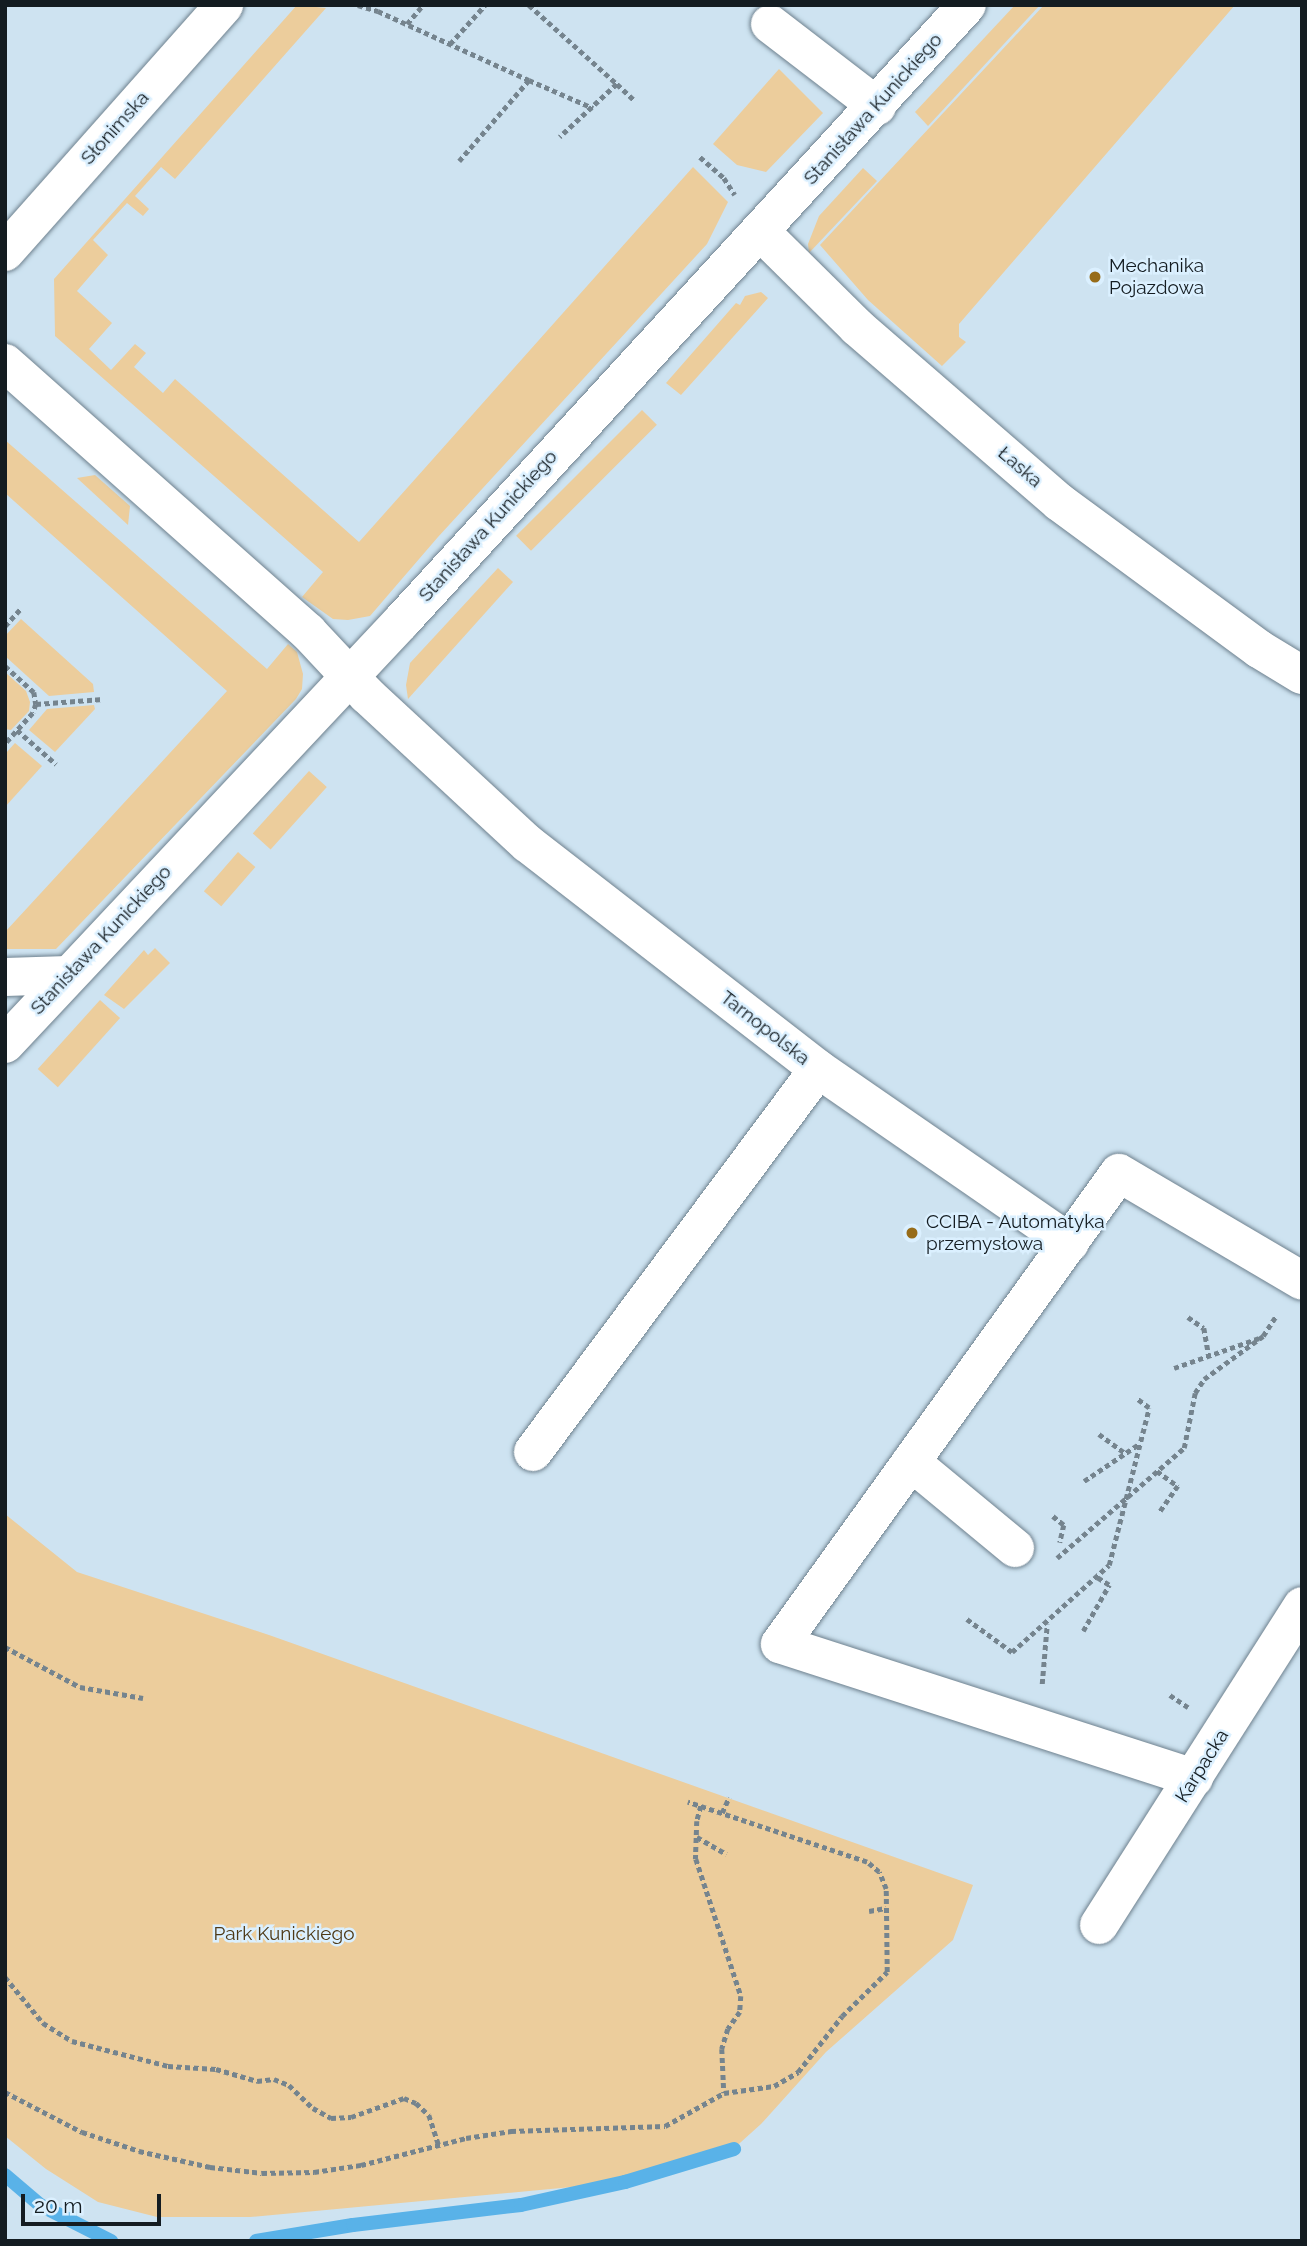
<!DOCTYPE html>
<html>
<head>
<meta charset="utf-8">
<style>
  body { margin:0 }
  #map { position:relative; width:1307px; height:2246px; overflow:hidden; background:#cee3f1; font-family:Raleway,sans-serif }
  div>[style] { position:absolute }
  .green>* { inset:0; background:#eccd9c; transform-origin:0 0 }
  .stream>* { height:14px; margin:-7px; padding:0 7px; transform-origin:7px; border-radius:7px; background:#59b2e8 }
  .path>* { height:4.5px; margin-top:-2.25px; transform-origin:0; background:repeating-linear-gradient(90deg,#75848e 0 5px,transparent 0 8.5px) }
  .roads { filter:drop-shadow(0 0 2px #6e818e) drop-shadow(0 0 2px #6e818e) }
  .minor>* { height:38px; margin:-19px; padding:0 19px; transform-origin:19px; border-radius:19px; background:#fff }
  .dots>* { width:19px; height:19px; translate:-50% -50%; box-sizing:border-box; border:4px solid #dbf0ff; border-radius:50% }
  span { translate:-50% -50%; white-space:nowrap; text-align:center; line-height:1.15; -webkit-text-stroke:5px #dbf0ff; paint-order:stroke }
  .street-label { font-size:19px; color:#141c21 }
  .poi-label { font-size:19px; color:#141c21 }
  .left { translate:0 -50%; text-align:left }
  .park-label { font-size:19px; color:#4e3916 }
  .frame { position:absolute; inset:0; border:7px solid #141c21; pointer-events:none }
  .scale { position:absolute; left:21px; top:2194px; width:140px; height:32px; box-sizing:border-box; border:4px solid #141c21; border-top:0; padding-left:9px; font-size:21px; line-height:24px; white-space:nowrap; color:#141c21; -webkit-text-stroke:5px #dbf0ff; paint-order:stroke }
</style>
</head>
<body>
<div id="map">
  <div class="green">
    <i style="clip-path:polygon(297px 5px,326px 8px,175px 179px,161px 167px,135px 196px,149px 209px,143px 216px,127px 203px,93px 240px,108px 255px,77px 291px,112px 323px,89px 349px,111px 370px,135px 344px,146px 353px,134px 367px,163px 393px,175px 379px,359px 542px,693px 167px,728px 202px,707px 244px,438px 537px,370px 616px,348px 620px,333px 619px,302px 597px,323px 572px,55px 336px,54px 279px)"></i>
    <i style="clip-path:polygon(1015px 5px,1040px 5px,928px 126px,915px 112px)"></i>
    <i style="clip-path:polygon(1044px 5px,1235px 5px,959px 324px,959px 337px,966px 342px,942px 366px,868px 300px,820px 245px)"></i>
    <i style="clip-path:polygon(779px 69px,823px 113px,766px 172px,737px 165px,713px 144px)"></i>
    <i style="clip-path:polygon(863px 168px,877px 181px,809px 253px,808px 244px,819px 216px)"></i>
    <i style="clip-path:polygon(761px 292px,768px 298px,681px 395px,666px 383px,736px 303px,740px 305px,745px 296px)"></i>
    <i style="left:642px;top:410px;width:21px;height:178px;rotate:45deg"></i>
    <i style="clip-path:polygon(5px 440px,267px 669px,288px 644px,297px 652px,303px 674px,302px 689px,296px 699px,56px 949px,5px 949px,5px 932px,227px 691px,5px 493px)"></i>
    <i style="clip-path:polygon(95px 475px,130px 506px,128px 525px,77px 478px)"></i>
    <i style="clip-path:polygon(498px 568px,513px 582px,408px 699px,406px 685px,410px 663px)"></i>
    <i style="clip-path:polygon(21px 619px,93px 684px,94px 692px,49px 696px,5px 656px,5px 636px)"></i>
    <i style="clip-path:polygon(5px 672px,26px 691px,30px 702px,29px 711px,11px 730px,5px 729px)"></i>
    <i style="clip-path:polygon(94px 705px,95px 709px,55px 752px,29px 730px,47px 709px)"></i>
    <i style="clip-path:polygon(15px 743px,42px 766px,5px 807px,5px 754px)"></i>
    <i style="left:309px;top:771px;width:24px;height:84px;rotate:42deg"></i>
    <i style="left:238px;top:852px;width:23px;height:52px;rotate:41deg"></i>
    <i style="clip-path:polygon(155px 948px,170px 963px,124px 1009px,104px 995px,144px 950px,148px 955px)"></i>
    <i style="left:100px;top:1000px;width:27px;height:93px;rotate:42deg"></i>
    <i style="clip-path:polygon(5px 1514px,77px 1572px,269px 1635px,973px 1885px,953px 1940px,826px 2052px,761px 2124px,721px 2160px,625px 2182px,250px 2217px,157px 2217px,98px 2202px,46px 2169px,5px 2136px)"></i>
  </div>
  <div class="stream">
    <i style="left:5px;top:2175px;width:46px;rotate:40.6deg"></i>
    <i style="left:40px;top:2205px;width:80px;rotate:26.9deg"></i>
    <i style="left:256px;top:2241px;width:98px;rotate:-9.4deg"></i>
    <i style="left:353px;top:2225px;width:169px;rotate:-6.8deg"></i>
    <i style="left:521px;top:2205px;width:107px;rotate:-12.5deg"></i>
    <i style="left:625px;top:2182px;width:114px;rotate:-16.8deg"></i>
  </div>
  <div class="path">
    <i style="left:358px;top:5px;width:21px;rotate:17deg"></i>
    <i style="left:378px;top:11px;width:166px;rotate:24.6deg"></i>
    <i style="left:529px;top:5px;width:118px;rotate:41.9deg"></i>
    <i style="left:617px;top:84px;width:78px;rotate:137.1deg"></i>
    <i style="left:407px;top:24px;width:25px;rotate:-50deg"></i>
    <i style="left:450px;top:44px;width:52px;rotate:-48.1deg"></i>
    <i style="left:617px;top:84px;width:23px;rotate:43deg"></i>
    <i style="left:700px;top:157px;width:32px;rotate:41deg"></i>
    <i style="left:724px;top:178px;width:20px;rotate:57deg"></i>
    <i style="left:459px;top:161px;width:107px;rotate:-49.2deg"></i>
    <i style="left:529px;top:80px;width:70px;rotate:23.6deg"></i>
    <i style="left:5px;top:626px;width:24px;rotate:-48deg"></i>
    <i style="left:5px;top:666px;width:39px;rotate:42deg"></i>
    <i style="left:34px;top:692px;width:12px;rotate:81deg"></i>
    <i style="left:36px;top:704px;width:9px;rotate:108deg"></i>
    <i style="left:33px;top:713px;width:42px;rotate:132.1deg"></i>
    <i style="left:36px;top:704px;width:67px;rotate:-4.3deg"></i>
    <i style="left:17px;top:730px;width:52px;rotate:41.1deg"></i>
    <i style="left:1188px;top:1317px;width:19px;rotate:35deg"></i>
    <i style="left:1204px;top:1328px;width:27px;rotate:80deg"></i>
    <i style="left:1174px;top:1368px;width:90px;rotate:-19.4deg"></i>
    <i style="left:1099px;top:1434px;width:31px;rotate:36deg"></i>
    <i style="left:1157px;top:1471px;width:26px;rotate:36deg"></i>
    <i style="left:1178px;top:1486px;width:32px;rotate:125deg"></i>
    <i style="left:1084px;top:1481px;width:66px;rotate:-33.9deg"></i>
    <i style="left:1053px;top:1516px;width:14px;rotate:39deg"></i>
    <i style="left:1064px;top:1525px;width:18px;rotate:103deg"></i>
    <i style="left:1057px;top:1558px;width:168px;rotate:-40.9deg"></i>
    <i style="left:1184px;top:1448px;width:56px;rotate:-78.7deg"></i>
    <i style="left:1195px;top:1393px;width:17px;rotate:-57deg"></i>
    <i style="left:1204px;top:1379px;width:73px;rotate:-36.1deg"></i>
    <i style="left:1263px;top:1336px;width:24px;rotate:-57deg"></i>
    <i style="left:967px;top:1619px;width:56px;rotate:36.3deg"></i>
    <i style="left:1012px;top:1652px;width:130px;rotate:-41.9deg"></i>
    <i style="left:1109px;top:1565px;width:162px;rotate:-75.7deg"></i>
    <i style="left:1149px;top:1408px;width:15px;rotate:-143deg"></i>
    <i style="left:1083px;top:1631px;width:53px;rotate:-60.5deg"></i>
    <i style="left:1109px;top:1585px;width:15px;rotate:-148deg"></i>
    <i style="left:5px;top:1647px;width:85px;rotate:28.1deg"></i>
    <i style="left:80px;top:1687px;width:64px;rotate:9.9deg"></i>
    <i style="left:1042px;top:1684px;width:60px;rotate:-85.2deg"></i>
    <i style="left:1170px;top:1695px;width:22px;rotate:34deg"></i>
    <i style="left:701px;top:1806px;width:16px;rotate:105deg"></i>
    <i style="left:697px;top:1821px;width:38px;rotate:92deg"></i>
    <i style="left:696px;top:1859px;width:144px;rotate:71.8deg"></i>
    <i style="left:741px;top:1996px;width:16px;rotate:94deg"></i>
    <i style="left:740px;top:2012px;width:21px;rotate:125deg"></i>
    <i style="left:728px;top:2029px;width:21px;rotate:107deg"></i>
    <i style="left:722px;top:2049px;width:44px;rotate:87.4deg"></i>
    <i style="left:722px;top:1813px;width:17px;rotate:-66deg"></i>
    <i style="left:697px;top:1837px;width:34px;rotate:30deg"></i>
    <i style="left:869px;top:1911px;width:17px;rotate:-10deg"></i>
    <i style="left:5px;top:1977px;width:60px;rotate:50.4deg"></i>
    <i style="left:43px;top:2023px;width:34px;rotate:32deg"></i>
    <i style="left:72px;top:2041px;width:99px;rotate:14.6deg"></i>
    <i style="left:168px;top:2066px;width:48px;rotate:3.6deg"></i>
    <i style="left:216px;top:2069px;width:43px;rotate:16.3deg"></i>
    <i style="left:257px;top:2081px;width:17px;rotate:-7deg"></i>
    <i style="left:274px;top:2079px;width:16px;rotate:22deg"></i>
    <i style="left:289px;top:2085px;width:33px;rotate:44deg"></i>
    <i style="left:313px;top:2108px;width:21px;rotate:29deg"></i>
    <i style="left:331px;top:2118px;width:20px;rotate:-3deg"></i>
    <i style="left:351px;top:2117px;width:56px;rotate:-19.7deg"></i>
    <i style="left:404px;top:2098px;width:13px;rotate:23deg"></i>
    <i style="left:416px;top:2103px;width:18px;rotate:43deg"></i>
    <i style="left:429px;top:2115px;width:32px;rotate:72deg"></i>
    <i style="left:5px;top:2092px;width:87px;rotate:27.5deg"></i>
    <i style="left:82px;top:2132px;width:60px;rotate:18.4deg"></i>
    <i style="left:139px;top:2151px;width:73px;rotate:12.7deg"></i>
    <i style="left:210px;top:2167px;width:52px;rotate:6.6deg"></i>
    <i style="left:262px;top:2173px;width:52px;rotate:-1.1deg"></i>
    <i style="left:314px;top:2172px;width:48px;rotate:-8.5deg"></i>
    <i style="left:361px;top:2165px;width:108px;rotate:-14.4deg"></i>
    <i style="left:466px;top:2138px;width:46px;rotate:-8.8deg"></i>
    <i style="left:511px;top:2131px;width:154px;rotate:-1.9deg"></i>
    <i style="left:665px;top:2126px;width:68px;rotate:-29.2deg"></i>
    <i style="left:724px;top:2093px;width:50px;rotate:-8deg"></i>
    <i style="left:774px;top:2086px;width:28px;rotate:-30deg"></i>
    <i style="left:798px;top:2072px;width:71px;rotate:-51.8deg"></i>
    <i style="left:842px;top:2016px;width:63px;rotate:-44.4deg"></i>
    <i style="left:887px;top:1972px;width:83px;rotate:-90.7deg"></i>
    <i style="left:886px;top:1889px;width:18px;rotate:-112deg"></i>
    <i style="left:879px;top:1872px;width:16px;rotate:-140deg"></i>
    <i style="left:867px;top:1862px;width:189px;rotate:-161.5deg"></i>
  </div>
  <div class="roads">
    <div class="minor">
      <i style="left:770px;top:24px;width:135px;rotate:37.5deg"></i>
      <i style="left:761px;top:232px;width:135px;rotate:44.7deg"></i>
      <i style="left:857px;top:327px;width:267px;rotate:40.9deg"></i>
      <i style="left:1059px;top:502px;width:248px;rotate:36.3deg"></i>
      <i style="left:1259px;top:649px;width:50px;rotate:31.2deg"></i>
      <i style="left:5px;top:252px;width:330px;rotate:-48.4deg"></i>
      <i style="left:5px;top:363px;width:405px;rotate:41.6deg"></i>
      <i style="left:308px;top:632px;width:86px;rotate:46.9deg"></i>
      <i style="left:367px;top:695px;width:219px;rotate:42.8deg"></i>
      <i style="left:528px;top:844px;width:367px;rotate:37.8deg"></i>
      <i style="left:818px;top:1069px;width:306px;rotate:34.6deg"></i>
      <i style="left:5px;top:977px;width:63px;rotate:-1.8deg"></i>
      <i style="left:5px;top:1044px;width:579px;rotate:-46.82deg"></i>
      <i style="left:401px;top:622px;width:837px;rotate:-47.47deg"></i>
      <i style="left:533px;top:1452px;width:477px;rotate:-53.3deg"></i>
      <i style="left:911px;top:1462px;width:135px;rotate:39.6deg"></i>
      <i style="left:1194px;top:1778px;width:435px;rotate:-162.1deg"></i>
      <i style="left:780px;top:1644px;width:580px;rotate:-54.26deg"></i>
      <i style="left:1119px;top:1173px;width:212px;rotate:30.5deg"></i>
      <i style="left:1099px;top:1925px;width:378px;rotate:-57.5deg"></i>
    </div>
  </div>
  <div class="dots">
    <i style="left:1095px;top:277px;background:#976c19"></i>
    <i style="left:912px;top:1233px;background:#976c19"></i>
  </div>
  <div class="street-label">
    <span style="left:873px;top:109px;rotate:-48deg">Stanisława Kunickiego</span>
    <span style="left:115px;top:128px;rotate:-48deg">Słonimska</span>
    <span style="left:1020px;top:467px;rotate:41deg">Łaska</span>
    <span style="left:488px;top:526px;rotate:-48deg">Stanisława Kunickiego</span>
    <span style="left:101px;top:940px;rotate:-47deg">Stanisława Kunickiego</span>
    <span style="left:765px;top:1028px;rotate:38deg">Tarnopolska</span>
    <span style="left:1202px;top:1766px;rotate:-58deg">Karpacka</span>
  </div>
  <div class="poi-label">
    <span class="left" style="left:1109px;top:277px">Mechanika<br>Pojazdowa</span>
    <span class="left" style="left:926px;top:1233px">CCIBA - Automatyka<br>przemysłowa</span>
  </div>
  <div class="park-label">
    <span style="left:284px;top:1934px">Park Kunickiego</span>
  </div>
  <div class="frame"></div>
  <div class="scale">20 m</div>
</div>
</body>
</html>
